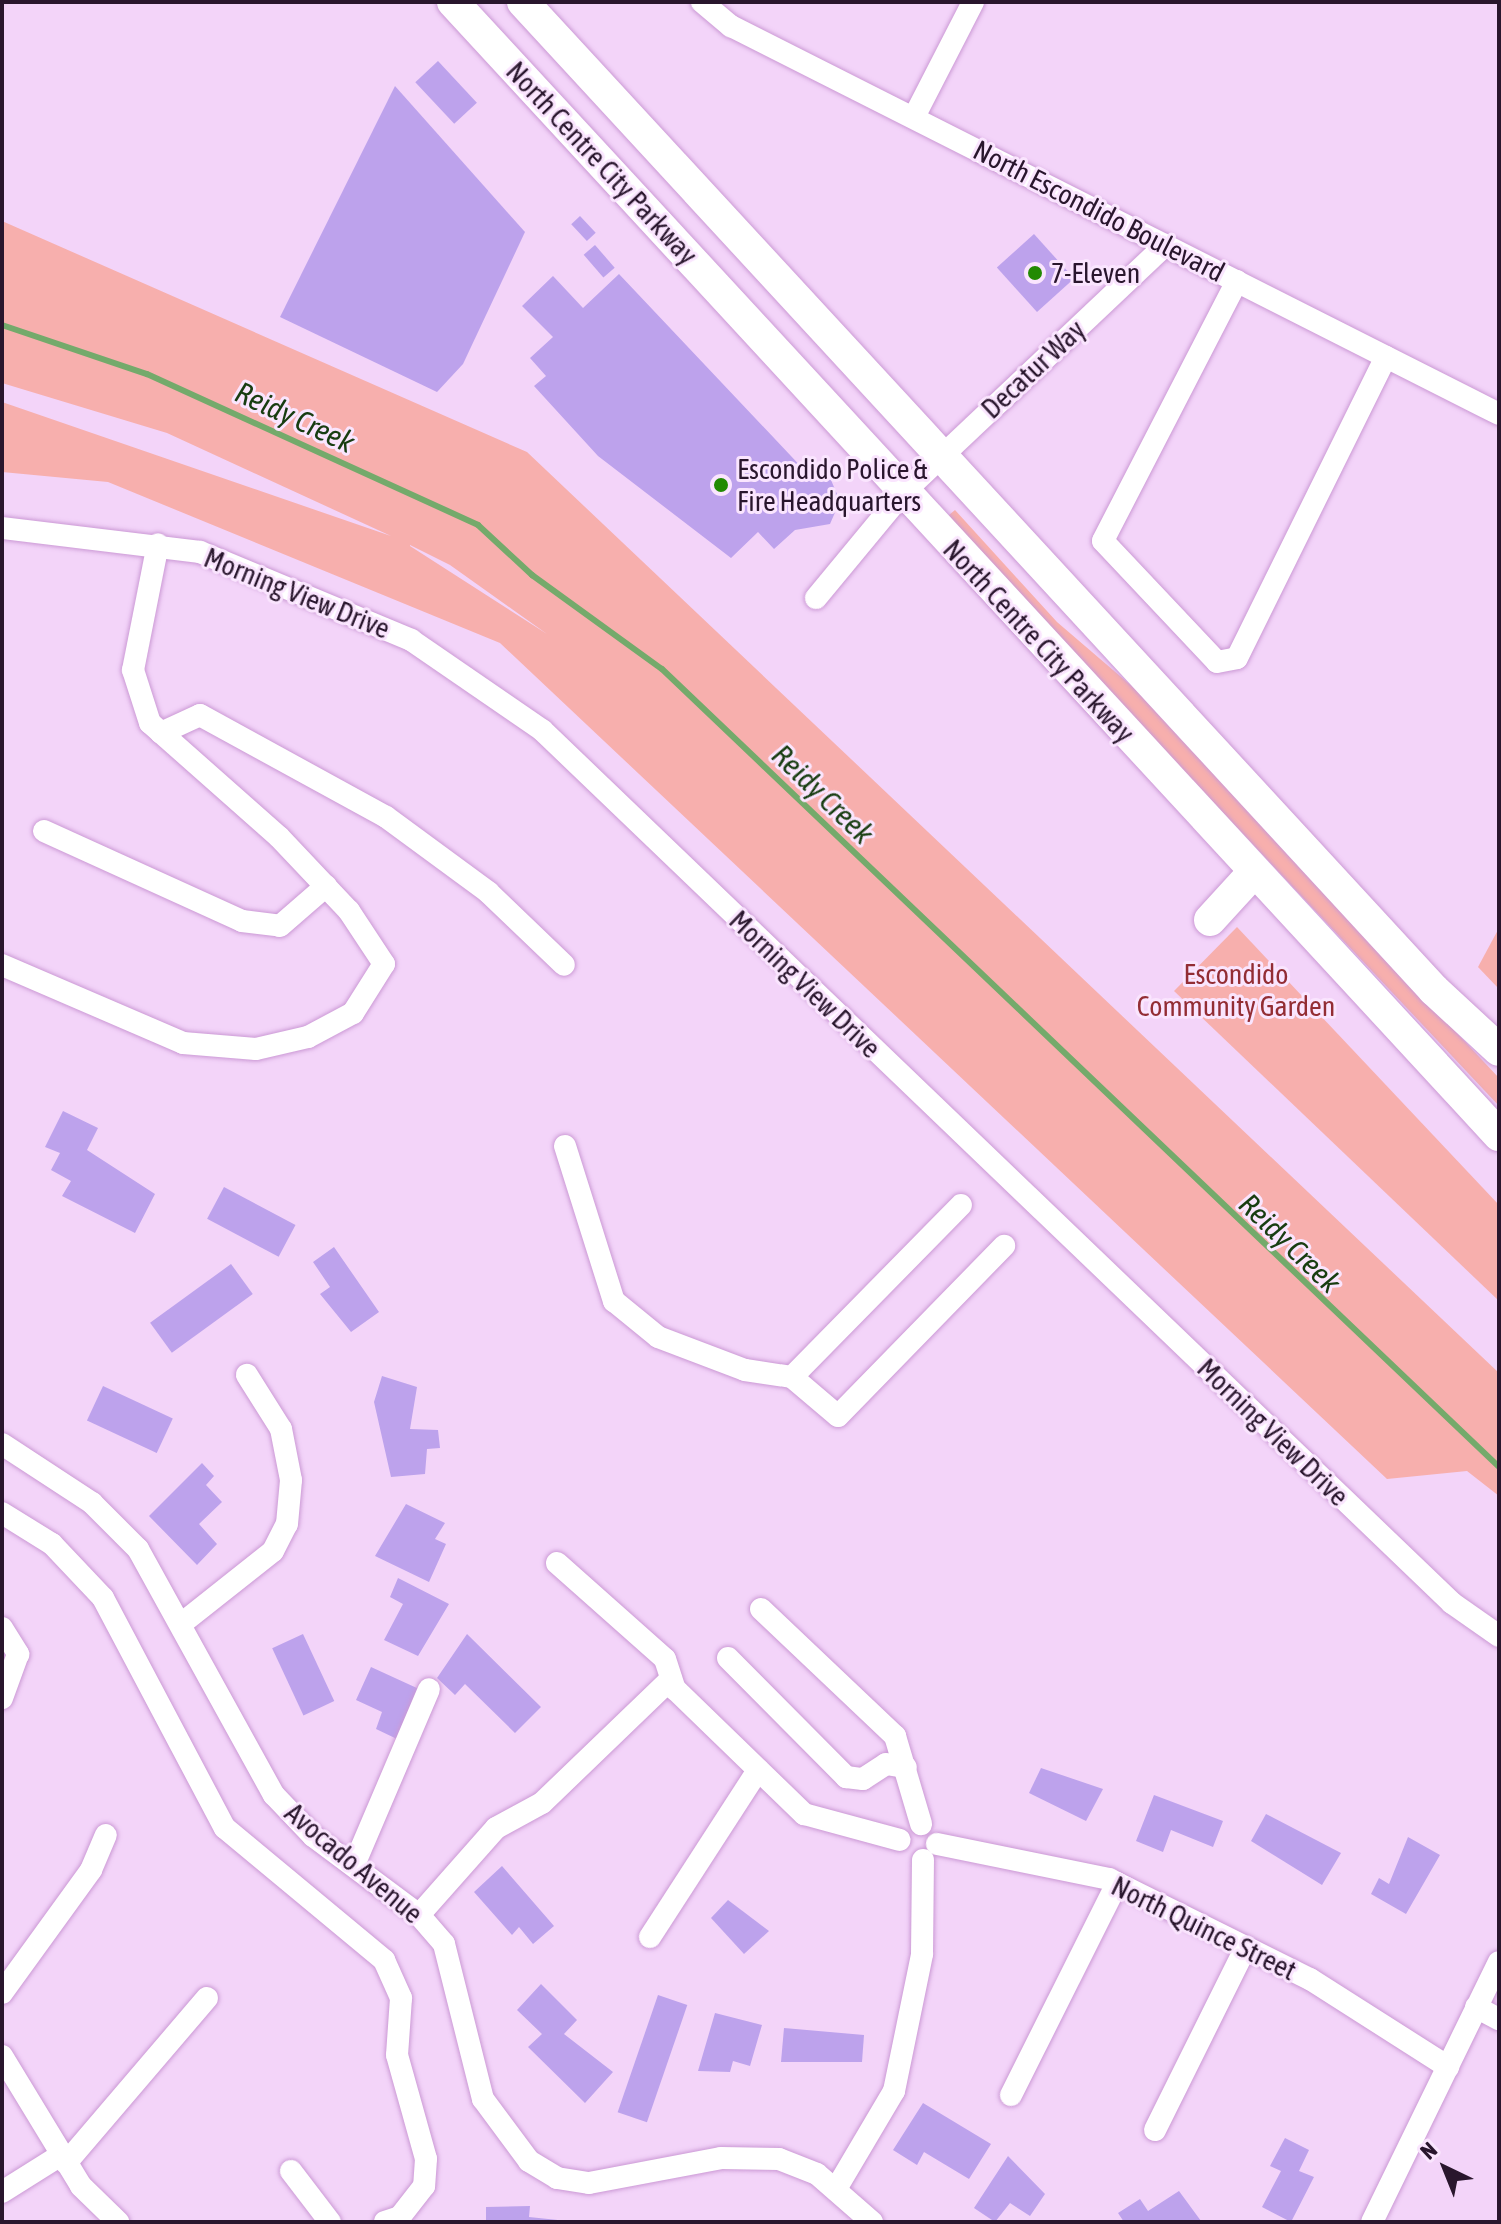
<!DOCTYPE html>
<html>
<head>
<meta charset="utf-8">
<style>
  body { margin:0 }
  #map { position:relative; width:1501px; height:2224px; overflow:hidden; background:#f3d4f9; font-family:"Asap Condensed",sans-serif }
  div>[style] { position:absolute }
  .green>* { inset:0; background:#f7afad }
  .stream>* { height:6px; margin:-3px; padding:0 3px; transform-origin:3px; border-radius:3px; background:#74aa6b }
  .building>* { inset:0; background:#bda2ec; transform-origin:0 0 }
  .roads { filter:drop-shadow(0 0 2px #cb99d5) drop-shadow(0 0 2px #cb99d5) }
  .minor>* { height:22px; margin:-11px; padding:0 11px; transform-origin:11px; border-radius:11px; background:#fff }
  .highway>* { height:32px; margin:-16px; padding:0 16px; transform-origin:16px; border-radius:16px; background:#fff }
  .dots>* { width:22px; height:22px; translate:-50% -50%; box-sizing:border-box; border:4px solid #fae5fe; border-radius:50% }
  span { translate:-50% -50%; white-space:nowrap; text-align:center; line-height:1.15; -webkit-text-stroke:6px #fae5fe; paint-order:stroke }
  .street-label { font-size:28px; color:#29162d }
  .poi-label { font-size:28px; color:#29162d }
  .left { translate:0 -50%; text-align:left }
  .park-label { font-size:28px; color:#932d34 }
  .water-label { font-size:30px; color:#183d11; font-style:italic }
  .frame { position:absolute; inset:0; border:4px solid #29162d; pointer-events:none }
  .north { position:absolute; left:1405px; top:2128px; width:80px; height:80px; -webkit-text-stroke:6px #fae5fe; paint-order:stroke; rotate:317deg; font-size:22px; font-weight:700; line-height:32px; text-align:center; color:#29162d }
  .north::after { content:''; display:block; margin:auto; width:28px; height:36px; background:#29162d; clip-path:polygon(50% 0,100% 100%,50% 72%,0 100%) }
</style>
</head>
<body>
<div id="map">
  <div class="green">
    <i style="clip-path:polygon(evenodd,2px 221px,527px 452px,1499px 1373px,1499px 1496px,1467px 1471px,1387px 1479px,500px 643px,108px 482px,2px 472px,2px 402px,391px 536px,167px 433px,2px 383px,2px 221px,410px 545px,450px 565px,547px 634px,410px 546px,410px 545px)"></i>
    <i style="clip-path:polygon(955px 510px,1057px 622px,1134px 688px,1499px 1078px,1499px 1106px,956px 529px,949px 515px)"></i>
    <i style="clip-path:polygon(1237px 927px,1499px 1205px,1499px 1301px,1174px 991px)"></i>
    <i style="clip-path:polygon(1499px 928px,1499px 989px,1478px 967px)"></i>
  </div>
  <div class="stream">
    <i style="left:2px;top:325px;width:153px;rotate:18.7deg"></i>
    <i style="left:147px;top:374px;width:364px;rotate:24.5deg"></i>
    <i style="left:478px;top:525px;width:74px;rotate:42.8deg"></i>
    <i style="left:532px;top:575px;width:160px;rotate:35.9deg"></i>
    <i style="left:662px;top:669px;width:1156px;rotate:43.63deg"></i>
  </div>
  <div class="building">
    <i style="left:438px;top:61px;width:57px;height:31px;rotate:47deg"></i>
    <i style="clip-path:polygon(395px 86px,525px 232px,463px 364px,437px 392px,280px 317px)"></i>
    <i style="left:580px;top:216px;width:23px;height:12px;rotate:47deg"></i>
    <i style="left:1034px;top:234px;width:60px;height:50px;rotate:48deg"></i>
    <i style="left:595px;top:245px;width:30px;height:15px;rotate:49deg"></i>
    <i style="clip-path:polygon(619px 274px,807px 473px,831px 480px,840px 501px,830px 524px,795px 530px,774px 549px,758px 532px,731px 558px,598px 456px,534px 386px,546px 376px,530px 358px,553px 337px,522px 306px,553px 276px,583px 308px)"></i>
    <i style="clip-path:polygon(63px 1111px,98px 1128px,87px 1150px,155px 1194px,135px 1233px,62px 1196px,71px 1181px,51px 1170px,60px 1153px,45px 1147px)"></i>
    <i style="left:224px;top:1187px;width:81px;height:36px;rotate:28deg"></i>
    <i style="clip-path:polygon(334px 1247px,379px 1312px,351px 1332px,320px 1294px,330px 1287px,313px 1262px)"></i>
    <i style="left:231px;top:1264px;width:37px;height:100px;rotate:54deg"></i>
    <i style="clip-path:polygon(382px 1376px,417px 1387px,410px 1429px,438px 1430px,440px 1448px,427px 1449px,425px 1474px,391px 1477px,374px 1402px)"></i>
    <i style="left:103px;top:1386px;width:77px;height:38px;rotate:25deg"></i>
    <i style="clip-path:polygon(202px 1463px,214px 1476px,206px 1485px,222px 1502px,199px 1524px,217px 1544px,197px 1565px,149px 1516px)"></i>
    <i style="clip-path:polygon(406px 1504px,445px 1523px,435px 1539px,446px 1544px,429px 1582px,375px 1556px)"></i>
    <i style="clip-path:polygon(398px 1578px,449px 1604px,418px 1656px,384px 1640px,403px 1604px,390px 1597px)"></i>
    <i style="left:303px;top:1634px;width:74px;height:34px;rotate:65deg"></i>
    <i style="clip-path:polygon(467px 1634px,541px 1707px,515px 1733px,465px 1684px,455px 1695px,437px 1678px)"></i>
    <i style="clip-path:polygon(371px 1667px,419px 1689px,397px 1739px,376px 1729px,382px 1712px,356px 1700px)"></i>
    <i style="clip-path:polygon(1041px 1768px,1103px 1789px,1086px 1821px,1029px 1793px)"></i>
    <i style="clip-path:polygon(1154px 1795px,1223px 1821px,1213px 1847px,1171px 1830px,1163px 1852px,1136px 1841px)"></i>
    <i style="clip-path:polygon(1266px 1814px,1341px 1853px,1322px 1885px,1251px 1841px)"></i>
    <i style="clip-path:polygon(1408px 1837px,1440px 1855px,1406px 1914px,1371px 1894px,1379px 1878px,1389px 1884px)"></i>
    <i style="clip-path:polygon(502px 1866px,554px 1926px,533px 1944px,519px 1927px,512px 1935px,474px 1892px)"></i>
    <i style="clip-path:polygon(728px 1900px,769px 1931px,744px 1954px,711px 1918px)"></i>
    <i style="clip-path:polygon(541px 1984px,577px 2020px,564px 2034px,613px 2072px,585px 2103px,528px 2047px,542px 2034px,517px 2010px)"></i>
    <i style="left:658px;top:1995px;width:31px;height:124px;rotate:19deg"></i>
    <i style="clip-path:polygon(715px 2013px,762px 2025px,750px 2066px,733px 2061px,730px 2072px,698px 2071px)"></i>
    <i style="clip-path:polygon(784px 2028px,864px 2035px,862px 2062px,781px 2062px)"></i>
    <i style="clip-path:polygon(923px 2103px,991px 2144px,969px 2179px,924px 2152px,917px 2165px,893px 2150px)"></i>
    <i style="clip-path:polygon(1285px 2138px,1309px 2150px,1299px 2171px,1314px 2177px,1291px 2222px,1262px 2207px,1281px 2171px,1270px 2166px)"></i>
    <i style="clip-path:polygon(1008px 2156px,1045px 2194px,1030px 2216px,1010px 2203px,995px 2222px,974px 2208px)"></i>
    <i style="clip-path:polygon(1179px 2191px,1201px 2221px,1124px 2222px,1118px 2213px,1140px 2199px,1148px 2211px)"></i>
    <i style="clip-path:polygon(530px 2206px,529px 2217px,577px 2222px,486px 2222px,486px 2207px)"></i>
  </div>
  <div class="roads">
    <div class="minor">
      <i style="left:702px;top:2px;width:38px;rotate:40deg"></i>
      <i style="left:731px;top:26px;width:860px;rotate:26.8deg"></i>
      <i style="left:914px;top:117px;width:129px;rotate:-62.8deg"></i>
      <i style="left:1237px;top:281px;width:292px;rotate:117.3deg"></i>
      <i style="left:1103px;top:541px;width:166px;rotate:46.7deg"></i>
      <i style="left:1217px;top:662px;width:20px;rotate:-11deg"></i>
      <i style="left:1237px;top:658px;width:336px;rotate:-63.7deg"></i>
      <i style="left:2px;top:528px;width:199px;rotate:6.9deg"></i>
      <i style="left:200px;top:552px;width:229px;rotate:22.6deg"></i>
      <i style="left:411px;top:640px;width:159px;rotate:34.5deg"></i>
      <i style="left:542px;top:730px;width:1261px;rotate:43.81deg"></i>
      <i style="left:1452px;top:1603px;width:57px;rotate:35.1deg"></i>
      <i style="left:816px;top:598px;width:136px;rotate:-50.4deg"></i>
      <i style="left:903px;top:493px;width:361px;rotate:-43.4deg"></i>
      <i style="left:161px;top:733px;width:43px;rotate:-24.8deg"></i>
      <i style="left:200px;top:715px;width:212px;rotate:28.7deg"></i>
      <i style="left:386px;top:817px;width:127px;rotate:36.3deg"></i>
      <i style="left:488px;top:892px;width:105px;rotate:43.8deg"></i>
      <i style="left:44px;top:831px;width:217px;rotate:24.4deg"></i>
      <i style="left:242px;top:921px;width:38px;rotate:7deg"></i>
      <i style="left:280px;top:926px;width:61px;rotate:-41deg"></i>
      <i style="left:2px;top:965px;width:197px;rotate:23.3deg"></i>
      <i style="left:183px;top:1043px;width:73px;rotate:4.7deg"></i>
      <i style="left:256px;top:1049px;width:53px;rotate:-13deg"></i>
      <i style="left:308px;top:1037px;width:51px;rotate:-28.1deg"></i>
      <i style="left:353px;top:1013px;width:58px;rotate:-57.7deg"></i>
      <i style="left:384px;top:964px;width:64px;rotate:-123.4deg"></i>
      <i style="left:349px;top:911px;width:102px;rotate:-133.4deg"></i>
      <i style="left:279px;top:837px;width:172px;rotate:-138.5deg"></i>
      <i style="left:150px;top:723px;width:56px;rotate:-107.8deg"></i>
      <i style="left:133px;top:670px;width:128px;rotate:-78.8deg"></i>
      <i style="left:565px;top:1146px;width:163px;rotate:72.5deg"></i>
      <i style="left:614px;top:1301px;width:57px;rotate:39.3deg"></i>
      <i style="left:658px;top:1337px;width:93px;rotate:20.8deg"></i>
      <i style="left:745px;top:1370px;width:48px;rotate:8.5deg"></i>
      <i style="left:792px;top:1377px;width:60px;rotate:40.3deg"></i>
      <i style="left:838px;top:1416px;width:238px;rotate:-45.7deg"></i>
      <i style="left:792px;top:1377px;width:241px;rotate:-45.5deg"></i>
      <i style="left:2px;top:1444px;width:108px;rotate:33.2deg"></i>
      <i style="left:92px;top:1503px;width:65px;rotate:45deg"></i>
      <i style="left:138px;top:1549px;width:281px;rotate:61.1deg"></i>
      <i style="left:274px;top:1795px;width:57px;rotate:46.4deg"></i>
      <i style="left:313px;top:1836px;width:132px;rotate:36.7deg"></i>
      <i style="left:419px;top:1915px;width:38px;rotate:49deg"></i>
      <i style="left:444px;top:1944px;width:160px;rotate:75.9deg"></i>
      <i style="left:483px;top:2099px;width:77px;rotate:53.4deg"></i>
      <i style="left:529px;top:2161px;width:33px;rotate:31deg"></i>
      <i style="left:557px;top:2178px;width:32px;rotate:9deg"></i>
      <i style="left:589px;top:2183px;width:134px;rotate:-10.7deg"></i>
      <i style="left:721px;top:2158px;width:58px;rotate:1deg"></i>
      <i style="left:779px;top:2159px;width:41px;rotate:21.5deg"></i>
      <i style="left:817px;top:2174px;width:73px;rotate:41.1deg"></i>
      <i style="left:2px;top:1513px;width:59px;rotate:31.8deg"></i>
      <i style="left:52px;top:1544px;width:74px;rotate:46.6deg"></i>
      <i style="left:103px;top:1598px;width:260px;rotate:62.1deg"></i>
      <i style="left:225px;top:1828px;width:207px;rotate:39.7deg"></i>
      <i style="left:384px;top:1960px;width:42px;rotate:65.9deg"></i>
      <i style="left:401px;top:1998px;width:57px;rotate:94deg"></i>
      <i style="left:397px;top:2055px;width:108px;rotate:74.4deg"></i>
      <i style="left:426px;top:2159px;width:27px;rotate:94deg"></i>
      <i style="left:424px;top:2186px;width:39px;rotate:128deg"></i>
      <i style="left:400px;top:2217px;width:16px;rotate:162deg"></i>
      <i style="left:557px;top:1563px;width:144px;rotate:41.6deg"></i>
      <i style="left:665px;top:1659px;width:32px;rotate:72deg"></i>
      <i style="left:675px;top:1689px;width:180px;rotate:44.1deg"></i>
      <i style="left:804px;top:1814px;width:99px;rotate:15.2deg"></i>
      <i style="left:761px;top:1609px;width:185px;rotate:43.5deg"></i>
      <i style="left:895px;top:1736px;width:92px;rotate:73.5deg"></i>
      <i style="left:181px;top:1624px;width:117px;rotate:-38.4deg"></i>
      <i style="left:273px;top:1551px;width:30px;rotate:-63deg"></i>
      <i style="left:287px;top:1524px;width:44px;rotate:-84.8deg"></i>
      <i style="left:291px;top:1480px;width:52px;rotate:-101.1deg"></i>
      <i style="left:281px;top:1429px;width:64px;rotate:-122.2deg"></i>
      <i style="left:2px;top:1628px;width:31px;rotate:58deg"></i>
      <i style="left:18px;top:1654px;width:47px;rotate:110deg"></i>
      <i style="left:728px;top:1658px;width:168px;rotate:45.2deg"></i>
      <i style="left:846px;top:1777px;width:17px;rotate:7deg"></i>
      <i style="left:863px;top:1779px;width:27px;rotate:-33deg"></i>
      <i style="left:886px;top:1764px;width:20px;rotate:9deg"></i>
      <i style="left:937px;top:1844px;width:176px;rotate:11.5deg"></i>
      <i style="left:1109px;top:1879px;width:225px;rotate:26.5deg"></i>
      <i style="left:1310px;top:1979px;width:164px;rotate:32.5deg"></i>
      <i style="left:354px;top:1865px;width:191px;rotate:-66.9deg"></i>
      <i style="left:419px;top:1915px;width:116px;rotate:-48.5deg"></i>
      <i style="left:496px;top:1828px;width:52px;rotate:-28.5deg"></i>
      <i style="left:542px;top:1803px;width:179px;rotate:-43.9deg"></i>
      <i style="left:650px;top:1937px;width:199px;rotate:-57.1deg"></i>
      <i style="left:2px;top:1993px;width:152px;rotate:-54.1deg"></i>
      <i style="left:91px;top:1870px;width:38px;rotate:-67deg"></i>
      <i style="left:1476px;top:2007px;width:26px;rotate:28deg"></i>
      <i style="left:2px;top:2056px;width:152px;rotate:58.7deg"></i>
      <i style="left:81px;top:2186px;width:52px;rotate:44.2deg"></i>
      <i style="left:1011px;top:2095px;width:237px;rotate:-63.4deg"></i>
      <i style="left:1155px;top:2130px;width:204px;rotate:-63.6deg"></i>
      <i style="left:66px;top:2163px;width:217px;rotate:-49.5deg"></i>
      <i style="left:291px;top:2171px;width:64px;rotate:52.6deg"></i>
      <i style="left:836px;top:2189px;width:114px;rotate:-59.4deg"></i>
      <i style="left:894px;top:2091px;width:140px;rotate:-78.4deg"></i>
      <i style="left:922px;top:1954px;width:94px;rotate:-89.4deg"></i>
      <i style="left:2px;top:2192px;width:70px;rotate:-32.1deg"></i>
      <i style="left:1372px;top:2222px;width:289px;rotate:-64deg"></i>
    </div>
    <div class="highway">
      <i style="left:453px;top:2px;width:1542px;rotate:47.29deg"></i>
      <i style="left:523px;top:2px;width:1344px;rotate:47.32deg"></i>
      <i style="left:1434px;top:990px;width:88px;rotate:42.7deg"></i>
      <i style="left:1210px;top:920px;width:62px;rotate:-47.6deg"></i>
    </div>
  </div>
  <div class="dots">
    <i style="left:1035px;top:273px;background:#228a03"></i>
    <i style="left:721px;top:485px;background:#228a03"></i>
  </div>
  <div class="street-label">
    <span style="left:602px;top:163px;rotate:47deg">North Centre City Parkway</span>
    <span style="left:1099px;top:211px;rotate:27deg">North Escondido Boulevard</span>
    <span style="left:1033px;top:369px;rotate:-43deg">Decatur Way</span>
    <span style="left:297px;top:593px;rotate:22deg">Morning View Drive</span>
    <span style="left:1039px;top:641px;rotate:47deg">North Centre City Parkway</span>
    <span style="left:805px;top:984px;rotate:44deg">Morning View Drive</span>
    <span style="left:1273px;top:1432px;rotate:44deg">Morning View Drive</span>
    <span style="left:354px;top:1863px;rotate:40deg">Avocado Avenue</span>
    <span style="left:1204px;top:1928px;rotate:26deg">North Quince Street</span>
  </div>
  <div class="poi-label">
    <span class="left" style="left:1051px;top:273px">7-Eleven</span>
    <span class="left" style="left:737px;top:485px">Escondido Police &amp;<br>Fire Headquarters</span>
  </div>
  <div class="park-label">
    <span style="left:1236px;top:990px">Escondido<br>Community Garden</span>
  </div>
  <div class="water-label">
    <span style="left:295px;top:417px;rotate:25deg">Reidy Creek</span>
    <span style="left:823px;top:794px;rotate:44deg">Reidy Creek</span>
    <span style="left:1290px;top:1243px;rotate:44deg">Reidy Creek</span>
  </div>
  <div class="frame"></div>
  <div class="north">N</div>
</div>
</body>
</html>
